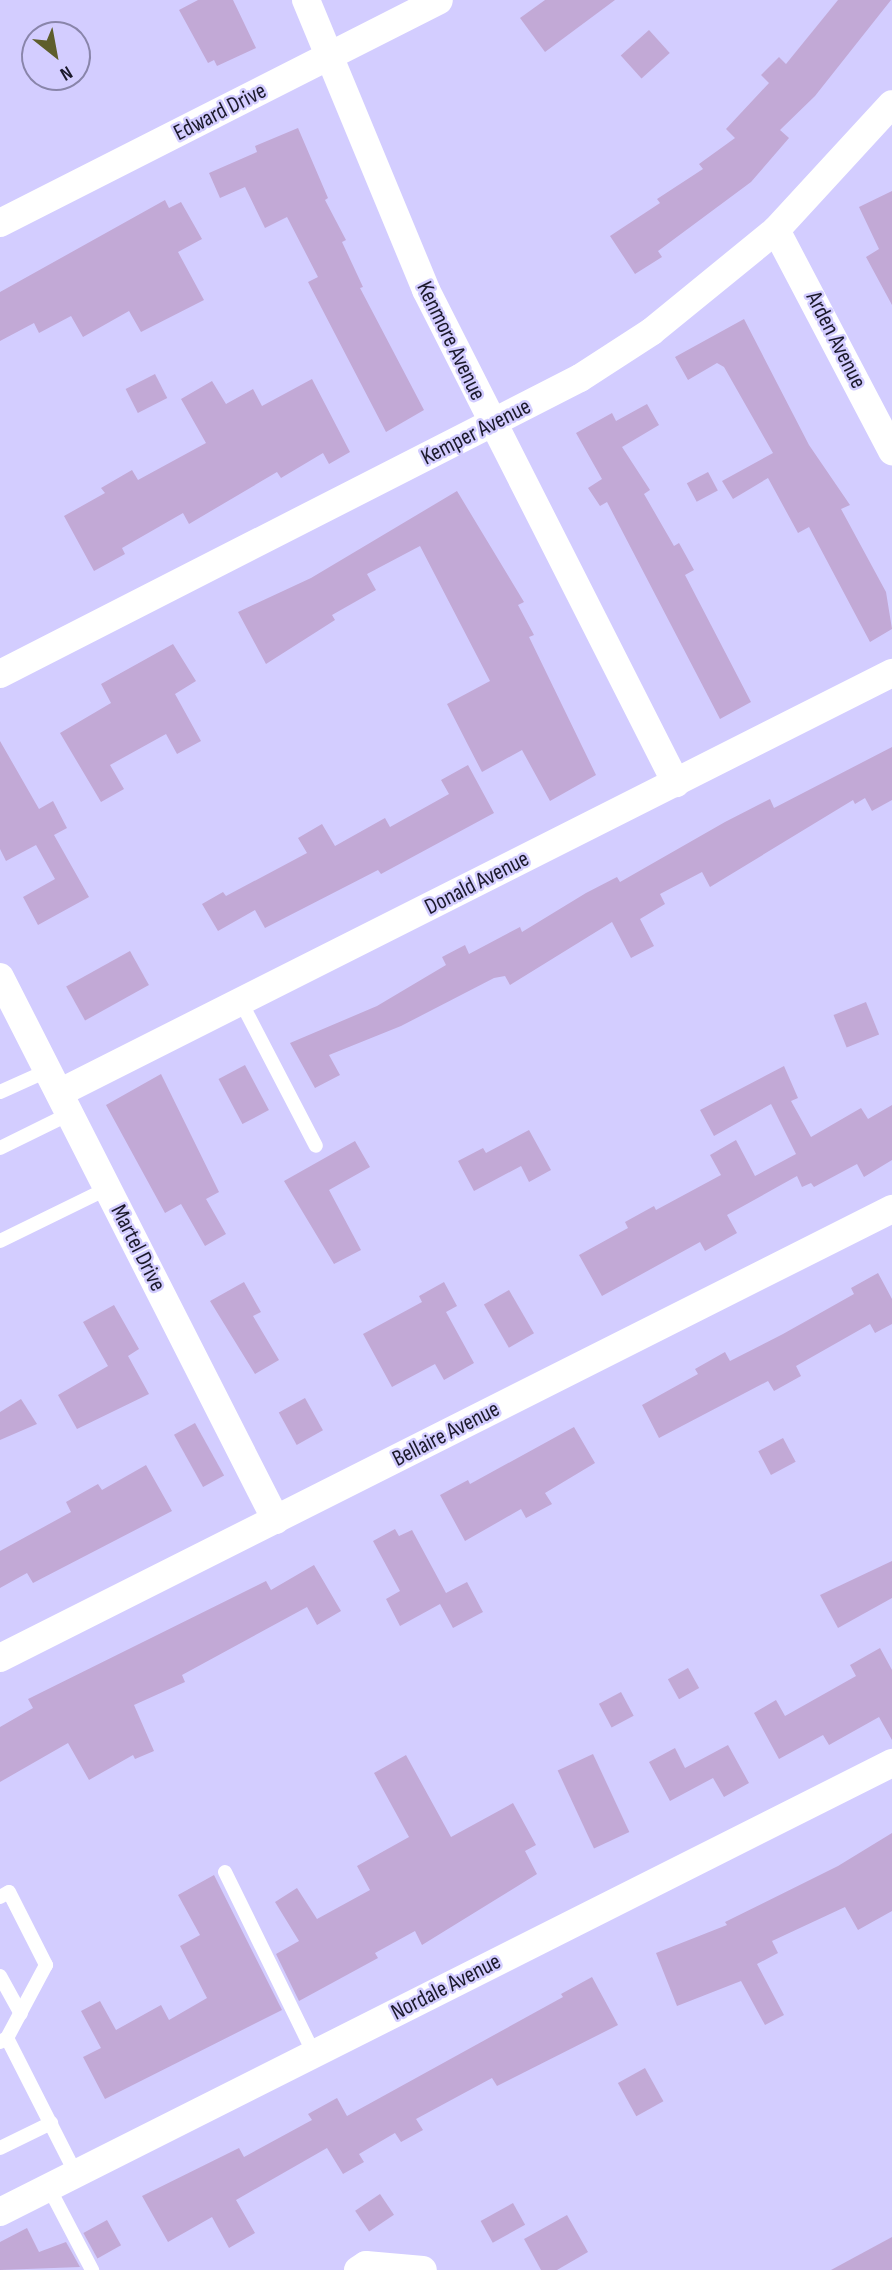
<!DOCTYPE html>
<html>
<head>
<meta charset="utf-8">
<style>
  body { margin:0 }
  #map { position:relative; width:892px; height:2270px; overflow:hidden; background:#d3cdff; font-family:"Sofia Sans Condensed",sans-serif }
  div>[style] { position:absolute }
  .building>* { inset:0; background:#c2a9d6; transform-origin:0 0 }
  .service>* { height:14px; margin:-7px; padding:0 7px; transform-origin:7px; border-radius:7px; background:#fff }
  .minor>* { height:28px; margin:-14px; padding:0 14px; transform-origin:14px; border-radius:14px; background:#fff }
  span { translate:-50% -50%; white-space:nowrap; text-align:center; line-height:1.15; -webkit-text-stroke:5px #d3cdff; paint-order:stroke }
  .street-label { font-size:23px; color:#1b192b }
  .north { position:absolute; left:21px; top:21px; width:70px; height:70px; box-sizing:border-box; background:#d3cdff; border:2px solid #8985aa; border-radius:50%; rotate:149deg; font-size:19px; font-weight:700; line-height:28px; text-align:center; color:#1b192b }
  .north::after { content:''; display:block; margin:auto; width:24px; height:32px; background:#5e5e2c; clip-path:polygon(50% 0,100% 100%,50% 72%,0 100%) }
</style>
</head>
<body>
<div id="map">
  <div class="building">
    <i style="clip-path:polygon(198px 0,233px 0,256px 48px,217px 66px,214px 60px,208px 63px,179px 10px)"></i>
    <i style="clip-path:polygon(545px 0,615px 0,545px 52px,520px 18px)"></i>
    <i style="clip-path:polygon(838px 0,891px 0,815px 96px,780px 130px,789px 138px,751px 182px,658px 251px,662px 257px,635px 274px,610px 236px,660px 203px,657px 199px,703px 169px,699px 164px,735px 138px,726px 129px,769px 83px,761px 75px,779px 57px,786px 64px)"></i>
    <i style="left:649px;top:30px;width:31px;height:38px;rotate:48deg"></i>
    <i style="clip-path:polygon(298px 128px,328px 198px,325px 200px,346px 240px,342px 242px,363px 287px,360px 288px,424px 410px,386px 432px,308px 282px,318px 277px,287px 217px,265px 228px,245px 187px,220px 198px,209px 173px,257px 152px,255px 146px)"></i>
    <i style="clip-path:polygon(892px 191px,892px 305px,866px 257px,879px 249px,859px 207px)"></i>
    <i style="clip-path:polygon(165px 200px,169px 208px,181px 202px,202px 239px,178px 252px,204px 300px,141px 332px,129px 311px,83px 337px,71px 316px,39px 333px,34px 323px,0 341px,0 292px)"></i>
    <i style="clip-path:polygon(744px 319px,809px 445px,850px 505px,841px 509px,886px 592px,892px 629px,870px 642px,809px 527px,798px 533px,768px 478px,733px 499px,722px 481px,773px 453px,724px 367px,717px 363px,688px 380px,675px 357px)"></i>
    <i style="left:155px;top:374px;width:27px;height:33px;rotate:63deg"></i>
    <i style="clip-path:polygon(312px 379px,350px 452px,329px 464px,323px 453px,281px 478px,277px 472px,189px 524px,183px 513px,122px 548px,125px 554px,94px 571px,64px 516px,105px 493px,101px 488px,132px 470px,138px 480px,206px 443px,181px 399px,212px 381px,226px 404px,253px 389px,262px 406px)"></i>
    <i style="clip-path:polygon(647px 404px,659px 425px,622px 447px,650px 490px,644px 494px,674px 546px,679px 543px,694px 570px,685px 575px,751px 702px,720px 719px,607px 502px,600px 506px,588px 488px,602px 479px,576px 433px,612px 413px,616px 421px)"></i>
    <i style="left:708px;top:472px;width:21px;height:24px;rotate:62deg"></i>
    <i style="clip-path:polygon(457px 491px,524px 602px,518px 605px,534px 635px,529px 637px,596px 775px,550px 801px,522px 750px,482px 772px,468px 745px,447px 704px,490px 681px,420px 546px,367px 574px,376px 590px,332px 615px,335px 620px,266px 664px,238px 612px,311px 578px)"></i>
    <i style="clip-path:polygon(173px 644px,196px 681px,175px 694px,201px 741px,177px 754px,166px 734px,110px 765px,124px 789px,101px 802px,60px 733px,111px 703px,101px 684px)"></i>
    <i style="clip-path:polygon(0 741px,39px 809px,53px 801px,67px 828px,54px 835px,89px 897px,38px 925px,23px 897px,55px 879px,36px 845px,6px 861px,0 849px)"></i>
    <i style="clip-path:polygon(892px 747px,892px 800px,872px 811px,865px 798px,855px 804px,853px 800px,710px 887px,702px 872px,660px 894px,665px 904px,640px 919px,654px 946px,631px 958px,612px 922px,510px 985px,505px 976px,494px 978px,401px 1026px,329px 1055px,340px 1075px,315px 1088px,290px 1043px,377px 1006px,446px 965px,442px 957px,465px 945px,469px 954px,520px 927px,522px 932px,586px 893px,617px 877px,620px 882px,725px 822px,770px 799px,774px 808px)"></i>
    <i style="clip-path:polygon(468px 765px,494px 813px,381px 874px,378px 870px,265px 928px,255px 910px,218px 931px,202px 904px,223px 892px,226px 896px,307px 853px,298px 838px,322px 824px,335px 846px,385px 818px,390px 827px,449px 794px,441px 780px)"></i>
    <i style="left:130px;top:951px;width:39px;height:73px;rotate:61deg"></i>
    <i style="left:866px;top:1002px;width:35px;height:35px;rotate:68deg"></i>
    <i style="left:245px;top:1065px;width:51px;height:30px;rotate:62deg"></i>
    <i style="clip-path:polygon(784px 1066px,798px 1098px,791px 1101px,811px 1137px,861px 1108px,868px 1119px,892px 1105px,892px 1160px,864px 1177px,857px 1164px,814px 1187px,811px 1183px,802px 1187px,797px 1176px,727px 1215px,737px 1233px,705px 1251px,700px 1242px,602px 1296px,579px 1255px,628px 1228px,625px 1222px,654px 1206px,656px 1210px,721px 1175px,710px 1155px,736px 1140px,755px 1176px,796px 1154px,771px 1104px,714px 1136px,700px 1110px)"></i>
    <i style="clip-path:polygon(161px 1074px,219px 1192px,206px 1199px,226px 1234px,205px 1246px,181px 1204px,165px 1213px,106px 1105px)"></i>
    <i style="clip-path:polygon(529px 1130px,551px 1170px,529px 1182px,521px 1166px,474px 1191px,458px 1161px,483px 1148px,486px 1153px)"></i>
    <i style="clip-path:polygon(355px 1141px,370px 1167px,329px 1190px,361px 1250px,334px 1264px,284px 1181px)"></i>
    <i style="clip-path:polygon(878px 1273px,892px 1299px,892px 1324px,875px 1333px,870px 1324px,796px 1366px,801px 1376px,774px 1391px,768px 1381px,659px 1438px,642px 1405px,698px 1374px,695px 1369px,725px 1352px,730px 1361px,783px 1334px,854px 1294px,851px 1288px)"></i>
    <i style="clip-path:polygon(244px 1282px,261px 1312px,253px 1316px,279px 1360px,255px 1374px,210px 1301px)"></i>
    <i style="clip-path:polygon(444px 1282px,457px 1306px,446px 1312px,474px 1363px,444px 1380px,435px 1364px,392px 1387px,363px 1334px,422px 1302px,419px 1296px)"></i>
    <i style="left:509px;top:1290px;width:50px;height:29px;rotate:60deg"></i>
    <i style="clip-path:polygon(114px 1305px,139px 1349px,128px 1356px,149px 1394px,77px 1429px,58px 1395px,108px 1366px,83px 1322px)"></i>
    <i style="left:305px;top:1398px;width:37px;height:30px;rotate:61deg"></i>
    <i style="clip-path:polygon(21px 1399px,37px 1424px,0 1440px,0 1412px)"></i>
    <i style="left:195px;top:1423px;width:60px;height:24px;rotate:61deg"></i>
    <i style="clip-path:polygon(574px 1427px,595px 1463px,545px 1493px,552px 1504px,526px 1518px,521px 1509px,465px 1541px,440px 1495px,468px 1480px,470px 1484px)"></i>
    <i style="left:783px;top:1438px;width:27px;height:28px;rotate:62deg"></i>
    <i style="clip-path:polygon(146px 1465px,172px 1511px,33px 1583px,27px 1573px,0 1588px,0 1551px,71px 1512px,66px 1502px,98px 1484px,102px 1490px)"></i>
    <i style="clip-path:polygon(395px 1529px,399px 1536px,412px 1530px,446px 1593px,467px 1582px,483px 1612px,453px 1628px,440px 1604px,400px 1626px,386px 1599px,400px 1591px,373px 1541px)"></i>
    <i style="clip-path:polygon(892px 1561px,892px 1598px,838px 1628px,820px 1595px)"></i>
    <i style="clip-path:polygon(314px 1565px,341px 1611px,317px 1625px,307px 1607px,182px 1675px,185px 1682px,134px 1705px,154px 1751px,135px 1759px,133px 1755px,89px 1780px,68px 1743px,0 1782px,0 1727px,33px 1708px,28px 1699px,266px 1581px,271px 1590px)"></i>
    <i style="clip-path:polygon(880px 1648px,892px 1670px,892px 1740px,879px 1717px,829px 1745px,823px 1735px,779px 1759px,754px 1713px,776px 1700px,785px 1716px,856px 1676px,850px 1665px)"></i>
    <i style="left:688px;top:1668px;width:23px;height:23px;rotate:61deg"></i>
    <i style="left:621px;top:1692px;width:27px;height:25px;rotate:62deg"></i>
    <i style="clip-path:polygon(728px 1745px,749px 1783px,724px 1797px,713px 1778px,670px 1801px,649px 1762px,675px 1748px,685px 1768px)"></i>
    <i style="left:593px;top:1754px;width:86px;height:39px;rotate:65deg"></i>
    <i style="clip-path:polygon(406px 1755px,451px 1837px,513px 1803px,536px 1845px,525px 1851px,537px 1874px,422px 1945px,415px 1931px,375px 1953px,378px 1958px,299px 2001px,276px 1954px,299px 1941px,275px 1902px,297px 1888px,317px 1919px,370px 1890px,357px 1866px,409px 1837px,374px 1773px)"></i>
    <i style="clip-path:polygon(892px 1833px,892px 1911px,858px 1930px,845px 1907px,772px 1941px,778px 1953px,757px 1964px,784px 2015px,765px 2025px,741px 1981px,677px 2006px,656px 1953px,727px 1925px,725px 1922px,838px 1866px)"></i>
    <i style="clip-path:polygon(214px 1875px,282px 2010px,105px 2099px,83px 2057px,101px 2048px,81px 2011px,100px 2001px,116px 2030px,161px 2005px,169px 2020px,207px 1998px,180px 1946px,200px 1935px,178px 1895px)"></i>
    <i style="clip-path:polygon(592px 1977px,618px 2025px,497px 2086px,492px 2078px,416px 2119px,423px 2130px,401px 2142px,395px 2133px,359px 2154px,364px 2162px,343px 2174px,327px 2148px,236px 2200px,255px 2233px,229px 2248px,212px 2217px,168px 2242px,142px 2196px,239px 2148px,244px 2157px,312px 2120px,308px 2114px,337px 2098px,347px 2116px,563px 1997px,561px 1994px)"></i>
    <i style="left:645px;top:2068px;width:38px;height:31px;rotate:61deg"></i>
    <i style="left:380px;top:2194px;width:25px;height:30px;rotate:56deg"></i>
    <i style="left:513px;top:2203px;width:25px;height:37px;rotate:61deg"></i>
    <i style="clip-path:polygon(567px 2215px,588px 2252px,557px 2270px,541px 2270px,524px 2239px)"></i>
    <i style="left:107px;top:2220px;width:29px;height:27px;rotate:61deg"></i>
    <i style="clip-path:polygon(27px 2228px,39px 2252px,66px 2242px,80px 2267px,0 2270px,0 2242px)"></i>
    <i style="clip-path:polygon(892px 2237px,892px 2270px,831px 2270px)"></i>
  </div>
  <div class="service">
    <i style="left:241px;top:1002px;width:162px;rotate:62.5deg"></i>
    <i style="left:0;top:1092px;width:54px;rotate:-24.2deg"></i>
    <i style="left:0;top:1148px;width:79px;rotate:-26.2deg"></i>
    <i style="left:0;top:1241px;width:120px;rotate:-26.1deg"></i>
    <i style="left:225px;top:1872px;width:203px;rotate:63.9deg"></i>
    <i style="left:0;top:1897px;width:10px;rotate:-29deg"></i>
    <i style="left:9px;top:1892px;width:82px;rotate:63.1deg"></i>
    <i style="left:46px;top:1965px;width:83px;rotate:118.1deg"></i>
    <i style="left:0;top:1976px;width:43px;rotate:61.1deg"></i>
    <i style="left:0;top:2042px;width:8px;rotate:-30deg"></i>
    <i style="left:7px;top:2038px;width:153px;rotate:63.1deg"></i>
    <i style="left:0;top:2148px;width:57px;rotate:-26.1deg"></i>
    <i style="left:49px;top:2188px;width:93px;rotate:62.3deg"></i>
  </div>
  <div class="minor">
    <i style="left:306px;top:0;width:314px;rotate:67.5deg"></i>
    <i style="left:426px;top:290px;width:553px;rotate:63.11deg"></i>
    <i style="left:0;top:223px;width:492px;rotate:-26.9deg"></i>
    <i style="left:776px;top:230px;width:250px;rotate:62.3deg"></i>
    <i style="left:0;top:674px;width:651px;rotate:-27.04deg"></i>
    <i style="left:580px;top:378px;width:85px;rotate:-32.9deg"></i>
    <i style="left:651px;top:332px;width:161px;rotate:-39.2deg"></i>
    <i style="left:776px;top:230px;width:171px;rotate:-47.4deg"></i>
    <i style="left:0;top:977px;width:609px;rotate:63.06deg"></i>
    <i style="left:61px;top:1092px;width:931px;rotate:-26.76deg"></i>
    <i style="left:0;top:1658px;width:999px;rotate:-26.72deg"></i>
    <i style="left:0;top:2212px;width:999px;rotate:-26.72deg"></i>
    <i style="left:358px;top:2270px;width:9px;rotate:-32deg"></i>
    <i style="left:366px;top:2265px;width:57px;rotate:5deg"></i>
  </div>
  <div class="street-label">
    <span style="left:220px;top:112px;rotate:-27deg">Edward Drive</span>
    <span style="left:836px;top:340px;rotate:63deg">Arden Avenue</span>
    <span style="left:451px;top:341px;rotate:64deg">Kenmore Avenue</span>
    <span style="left:476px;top:432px;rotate:-27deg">Kemper Avenue</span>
    <span style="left:477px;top:883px;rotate:-27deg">Donald Avenue</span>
    <span style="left:138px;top:1248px;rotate:63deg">Martel Drive</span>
    <span style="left:446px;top:1434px;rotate:-27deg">Bellaire Avenue</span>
    <span style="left:446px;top:1987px;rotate:-27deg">Nordale Avenue</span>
  </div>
  <div class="north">N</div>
</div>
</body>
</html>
